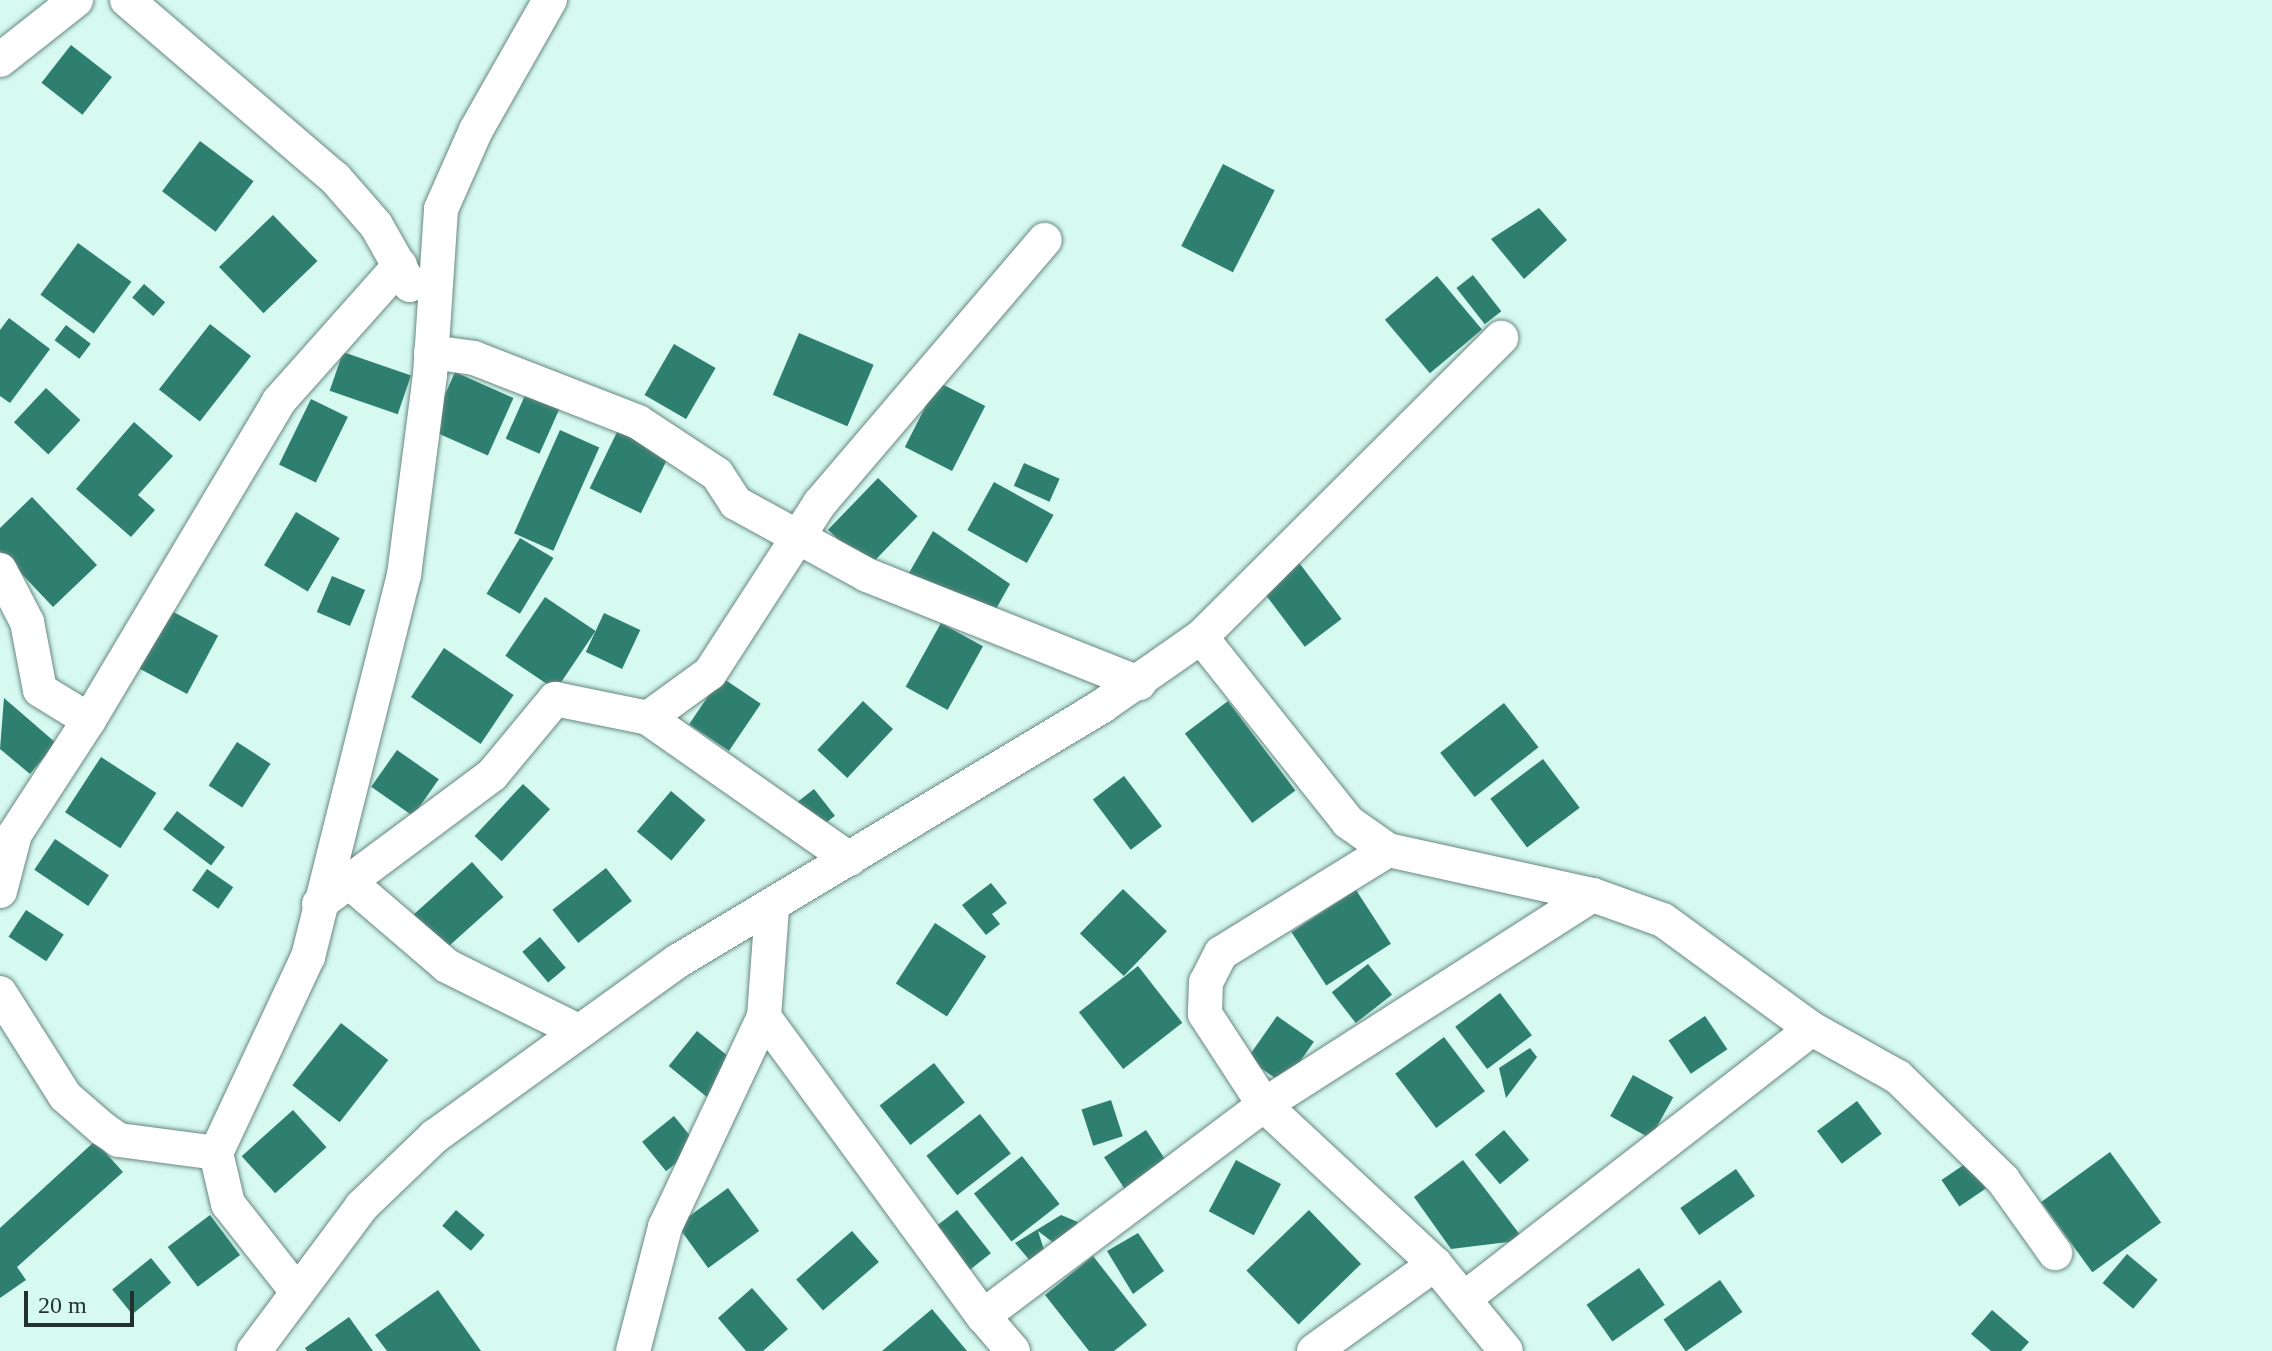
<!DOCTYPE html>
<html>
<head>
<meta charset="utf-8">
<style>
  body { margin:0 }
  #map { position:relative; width:2272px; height:1351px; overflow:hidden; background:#d6f9f0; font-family:Georgia,serif }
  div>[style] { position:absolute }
  .building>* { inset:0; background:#2e7f6f; transform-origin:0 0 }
  .roads { filter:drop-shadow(0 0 2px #688880) drop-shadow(0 0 2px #688880) }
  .minor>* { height:34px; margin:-17px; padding:0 17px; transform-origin:17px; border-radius:17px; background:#fff }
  span { translate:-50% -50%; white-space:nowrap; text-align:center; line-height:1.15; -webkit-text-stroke:8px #d6f9f0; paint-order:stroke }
  .scale { position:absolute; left:24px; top:1291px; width:110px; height:36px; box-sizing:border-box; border:4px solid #23312d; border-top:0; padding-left:10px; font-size:24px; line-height:28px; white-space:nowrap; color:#23312d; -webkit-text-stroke:6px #d6f9f0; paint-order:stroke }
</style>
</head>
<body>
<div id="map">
  <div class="building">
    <i style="left:71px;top:45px;width:52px;height:48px;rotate:38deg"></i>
    <i style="left:200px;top:141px;width:67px;height:63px;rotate:37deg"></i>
    <i style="left:1223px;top:164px;width:58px;height:92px;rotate:27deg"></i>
    <i style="clip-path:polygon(1539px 208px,1567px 240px,1524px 279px,1491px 239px)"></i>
    <i style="left:273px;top:215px;width:64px;height:75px;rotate:46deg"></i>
    <i style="left:78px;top:243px;width:66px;height:64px;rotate:36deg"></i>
    <i style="left:1473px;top:275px;width:46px;height:21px;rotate:52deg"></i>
    <i style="left:1437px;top:276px;width:70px;height:68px;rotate:50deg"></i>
    <i style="left:144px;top:284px;width:28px;height:18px;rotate:41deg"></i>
    <i style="clip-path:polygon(9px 318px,50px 349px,10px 403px,0 396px,0 330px)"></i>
    <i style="left:210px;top:324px;width:52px;height:83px;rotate:38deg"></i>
    <i style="left:66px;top:325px;width:31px;height:19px;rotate:37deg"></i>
    <i style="left:799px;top:333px;width:81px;height:67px;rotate:23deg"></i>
    <i style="left:674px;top:344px;width:48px;height:59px;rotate:30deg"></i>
    <i style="left:343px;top:352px;width:72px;height:41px;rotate:19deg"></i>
    <i style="left:455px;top:372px;width:64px;height:63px;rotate:24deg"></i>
    <i style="left:938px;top:382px;width:53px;height:73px;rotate:27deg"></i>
    <i style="left:46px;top:388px;width:47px;height:47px;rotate:43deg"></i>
    <i style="left:526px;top:393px;width:37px;height:50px;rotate:24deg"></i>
    <i style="left:311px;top:399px;width:41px;height:73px;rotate:26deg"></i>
    <i style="clip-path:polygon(134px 422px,173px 456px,138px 495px,155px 510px,131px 537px,76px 489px)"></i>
    <i style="left:619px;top:428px;width:57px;height:67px;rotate:26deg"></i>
    <i style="left:560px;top:430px;width:43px;height:113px;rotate:24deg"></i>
    <i style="left:1024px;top:463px;width:39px;height:25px;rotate:24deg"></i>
    <i style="left:878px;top:478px;width:55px;height:72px;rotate:44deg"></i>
    <i style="left:994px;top:482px;width:68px;height:55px;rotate:29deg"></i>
    <i style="clip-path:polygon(32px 497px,97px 565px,53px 607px,0 551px,0 528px)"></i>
    <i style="left:296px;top:512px;width:51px;height:62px;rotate:31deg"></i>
    <i style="clip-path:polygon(933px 531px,1010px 584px,991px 618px,909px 573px)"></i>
    <i style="left:520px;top:538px;width:39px;height:65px;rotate:31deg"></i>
    <i style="left:1297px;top:560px;width:74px;height:46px;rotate:53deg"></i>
    <i style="left:332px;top:576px;width:36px;height:39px;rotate:23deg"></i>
    <i style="left:545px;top:597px;width:61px;height:71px;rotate:34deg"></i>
    <i style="left:166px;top:608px;width:59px;height:66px;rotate:28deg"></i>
    <i style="left:604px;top:613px;width:40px;height:43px;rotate:25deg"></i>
    <i style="left:941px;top:623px;width:48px;height:73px;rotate:29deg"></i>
    <i style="left:444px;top:648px;width:84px;height:59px;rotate:34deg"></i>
    <i style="left:721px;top:677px;width:48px;height:57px;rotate:34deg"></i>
    <i style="clip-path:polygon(4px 698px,56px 743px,30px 774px,0 749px)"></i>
    <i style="left:863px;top:701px;width:41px;height:67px;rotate:43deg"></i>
    <i style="left:1228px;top:701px;width:112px;height:54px;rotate:53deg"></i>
    <i style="left:1504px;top:703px;width:56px;height:81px;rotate:52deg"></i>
    <i style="left:237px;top:742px;width:40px;height:52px;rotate:33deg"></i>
    <i style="left:397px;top:750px;width:51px;height:45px;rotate:35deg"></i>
    <i style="left:101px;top:757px;width:66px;height:66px;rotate:33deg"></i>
    <i style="left:1543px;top:759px;width:61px;height:66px;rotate:53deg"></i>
    <i style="left:1124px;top:776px;width:63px;height:39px;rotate:53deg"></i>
    <i style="left:523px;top:784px;width:37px;height:71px;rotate:43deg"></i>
    <i style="left:814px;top:789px;width:34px;height:21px;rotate:52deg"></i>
    <i style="left:671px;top:791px;width:45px;height:53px;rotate:40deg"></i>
    <i style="left:177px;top:811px;width:60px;height:23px;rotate:37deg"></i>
    <i style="left:55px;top:839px;width:65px;height:37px;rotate:34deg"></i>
    <i style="left:472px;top:862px;width:47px;height:80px;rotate:48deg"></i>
    <i style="left:606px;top:868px;width:42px;height:68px;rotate:52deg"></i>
    <i style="left:207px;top:869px;width:32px;height:26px;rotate:35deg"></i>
    <i style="clip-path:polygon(991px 883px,1007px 903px,992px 914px,1000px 924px,986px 935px,962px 905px)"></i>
    <i style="left:1123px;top:889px;width:61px;height:62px;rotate:44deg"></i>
    <i style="left:1356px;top:890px;width:64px;height:77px;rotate:57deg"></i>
    <i style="left:26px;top:910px;width:45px;height:32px;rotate:33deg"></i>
    <i style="left:935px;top:923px;width:61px;height:72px;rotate:33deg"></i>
    <i style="left:540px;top:937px;width:40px;height:23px;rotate:50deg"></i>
    <i style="left:1368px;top:964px;width:39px;height:46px;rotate:52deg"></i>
    <i style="left:1138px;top:966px;width:72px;height:75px;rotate:52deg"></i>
    <i style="left:1500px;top:993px;width:53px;height:56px;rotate:53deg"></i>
    <i style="left:1277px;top:1016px;width:45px;height:52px;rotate:35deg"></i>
    <i style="left:1705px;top:1016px;width:40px;height:44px;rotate:56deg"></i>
    <i style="left:341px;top:1023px;width:60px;height:79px;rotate:38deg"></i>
    <i style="left:697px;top:1031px;width:50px;height:45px;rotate:39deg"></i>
    <i style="left:1444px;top:1037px;width:68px;height:61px;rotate:53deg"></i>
    <i style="clip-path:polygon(1530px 1048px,1537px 1057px,1506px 1098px,1499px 1068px)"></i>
    <i style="left:934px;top:1063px;width:50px;height:69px;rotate:52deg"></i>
    <i style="left:1633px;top:1075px;width:46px;height:47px;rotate:29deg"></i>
    <i style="left:1111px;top:1100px;width:38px;height:31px;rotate:72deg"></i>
    <i style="left:1857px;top:1101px;width:41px;height:50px;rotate:53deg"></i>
    <i style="left:293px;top:1110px;width:50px;height:69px;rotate:48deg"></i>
    <i style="left:980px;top:1114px;width:50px;height:68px;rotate:52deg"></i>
    <i style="left:674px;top:1116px;width:38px;height:41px;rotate:51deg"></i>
    <i style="left:1146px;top:1130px;width:42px;height:50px;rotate:57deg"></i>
    <i style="left:1504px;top:1130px;width:39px;height:38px;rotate:50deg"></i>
    <i style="clip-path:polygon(95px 1141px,123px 1172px,17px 1267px,26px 1280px,0 1298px,0 1228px)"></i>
    <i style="left:2110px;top:1152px;width:87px;height:85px;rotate:54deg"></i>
    <i style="left:1022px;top:1156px;width:61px;height:61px;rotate:52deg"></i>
    <i style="left:1236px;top:1160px;width:51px;height:58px;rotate:28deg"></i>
    <i style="clip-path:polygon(1463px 1160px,1524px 1240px,1451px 1249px,1414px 1197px)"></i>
    <i style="left:1968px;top:1162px;width:32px;height:32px;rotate:56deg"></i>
    <i style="left:1736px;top:1169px;width:33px;height:68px;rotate:55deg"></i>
    <i style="left:728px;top:1188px;width:53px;height:63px;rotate:54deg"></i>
    <i style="left:456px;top:1210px;width:38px;height:21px;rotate:41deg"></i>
    <i style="left:957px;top:1210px;width:55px;height:29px;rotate:52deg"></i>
    <i style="left:1309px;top:1210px;width:75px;height:87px;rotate:46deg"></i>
    <i style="left:210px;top:1215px;width:50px;height:53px;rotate:53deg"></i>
    <i style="clip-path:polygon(1061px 1215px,1078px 1222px,1059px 1247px,1038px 1231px,1045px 1253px,1032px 1263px,1015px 1243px)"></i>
    <i style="left:852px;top:1231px;width:41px;height:74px;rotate:49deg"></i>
    <i style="clip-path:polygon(1138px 1233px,1164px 1271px,1133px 1294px,1107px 1251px)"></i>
    <i style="left:2127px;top:1254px;width:40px;height:38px;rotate:40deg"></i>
    <i style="clip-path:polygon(1093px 1256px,1147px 1325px,1114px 1351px,1089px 1351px,1045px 1295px)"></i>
    <i style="left:151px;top:1258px;width:32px;height:50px;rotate:51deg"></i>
    <i style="left:1639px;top:1268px;width:45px;height:64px;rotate:55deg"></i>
    <i style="left:1720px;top:1280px;width:39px;height:69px;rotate:55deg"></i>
    <i style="clip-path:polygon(752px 1288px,788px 1329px,763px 1351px,746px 1351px,718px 1318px)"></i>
    <i style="clip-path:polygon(438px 1290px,481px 1351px,387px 1351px,375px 1335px)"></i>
    <i style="clip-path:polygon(932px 1309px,967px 1351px,882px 1351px)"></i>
    <i style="clip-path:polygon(1992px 1310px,2029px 1342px,2021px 1351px,1991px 1351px,1971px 1334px)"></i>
    <i style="clip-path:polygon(349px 1317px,373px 1351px,307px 1351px,305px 1348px)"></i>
  </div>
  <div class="roads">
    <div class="minor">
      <i style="left:127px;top:0;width:274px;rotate:40.6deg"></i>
      <i style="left:335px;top:178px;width:62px;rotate:48.9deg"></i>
      <i style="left:376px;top:225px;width:69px;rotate:60.5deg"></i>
      <i style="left:0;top:60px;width:97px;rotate:-38.3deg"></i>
      <i style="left:431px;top:352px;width:43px;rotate:7.9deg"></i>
      <i style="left:474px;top:358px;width:176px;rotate:21.3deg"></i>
      <i style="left:638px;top:422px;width:95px;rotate:33.4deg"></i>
      <i style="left:717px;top:474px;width:35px;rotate:57deg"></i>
      <i style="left:736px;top:503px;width:149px;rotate:28.8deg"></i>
      <i style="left:867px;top:575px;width:293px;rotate:21.7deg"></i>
      <i style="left:0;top:570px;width:59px;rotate:62.6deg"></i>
      <i style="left:27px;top:622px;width:69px;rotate:79.2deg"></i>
      <i style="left:40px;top:690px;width:57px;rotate:31.5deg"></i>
      <i style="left:89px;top:720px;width:136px;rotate:123deg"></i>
      <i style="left:15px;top:834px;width:59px;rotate:104.7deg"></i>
      <i style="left:1201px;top:637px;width:236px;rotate:51.5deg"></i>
      <i style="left:1348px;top:822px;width:49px;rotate:35deg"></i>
      <i style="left:1388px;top:850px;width:210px;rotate:12.4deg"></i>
      <i style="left:648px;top:718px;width:246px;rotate:35deg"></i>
      <i style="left:89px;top:720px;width:371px;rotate:-59.2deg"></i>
      <i style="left:279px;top:401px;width:182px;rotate:-48.3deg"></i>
      <i style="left:1388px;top:850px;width:196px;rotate:148.3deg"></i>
      <i style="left:1221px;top:953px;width:33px;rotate:117deg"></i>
      <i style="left:1206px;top:982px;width:32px;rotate:92deg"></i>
      <i style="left:1205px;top:1014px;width:108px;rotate:57deg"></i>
      <i style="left:1264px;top:1105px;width:233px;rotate:42.9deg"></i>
      <i style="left:348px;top:881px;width:130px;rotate:40.6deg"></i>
      <i style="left:447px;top:966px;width:144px;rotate:26.4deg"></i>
      <i style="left:319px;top:904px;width:216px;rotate:-36.7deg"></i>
      <i style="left:492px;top:775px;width:99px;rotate:-50.3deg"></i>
      <i style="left:555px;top:699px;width:95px;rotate:11.5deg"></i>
      <i style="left:648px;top:718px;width:77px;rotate:-36deg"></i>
      <i style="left:710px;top:673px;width:202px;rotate:-57.1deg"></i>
      <i style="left:820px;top:503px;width:346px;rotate:-49.5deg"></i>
      <i style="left:0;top:993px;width:122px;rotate:57.7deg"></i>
      <i style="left:65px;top:1096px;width:50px;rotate:41deg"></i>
      <i style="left:103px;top:1129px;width:19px;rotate:35deg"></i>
      <i style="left:119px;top:1140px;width:98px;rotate:7.6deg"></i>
      <i style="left:764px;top:1017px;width:371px;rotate:53.8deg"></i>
      <i style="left:983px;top:1316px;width:351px;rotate:-36.9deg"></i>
      <i style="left:1264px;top:1105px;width:390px;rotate:-32.6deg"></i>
      <i style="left:1593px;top:895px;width:74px;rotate:19.7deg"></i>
      <i style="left:1663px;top:920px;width:185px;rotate:36.2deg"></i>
      <i style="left:295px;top:1289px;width:108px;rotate:-128.2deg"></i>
      <i style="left:228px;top:1204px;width:52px;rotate:-103.2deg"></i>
      <i style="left:216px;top:1153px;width:217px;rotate:-64.9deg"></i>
      <i style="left:308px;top:957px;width:394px;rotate:-75.9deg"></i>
      <i style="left:404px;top:575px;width:202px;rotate:-82.6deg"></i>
      <i style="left:430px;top:375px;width:166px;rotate:-86.2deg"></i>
      <i style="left:441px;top:209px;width:86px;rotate:-66.1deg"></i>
      <i style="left:476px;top:130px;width:150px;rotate:-60.4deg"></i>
      <i style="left:1465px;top:1298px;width:439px;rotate:-37.8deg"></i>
      <i style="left:1812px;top:1029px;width:98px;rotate:29.2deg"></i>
      <i style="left:1898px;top:1077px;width:147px;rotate:44.4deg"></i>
      <i style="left:2003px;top:1180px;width:90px;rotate:54.5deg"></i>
      <i style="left:983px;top:1316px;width:46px;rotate:49.4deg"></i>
      <i style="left:254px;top:1351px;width:181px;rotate:-53.3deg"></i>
      <i style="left:362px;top:1206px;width:101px;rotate:-43.8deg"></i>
      <i style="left:435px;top:1136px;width:299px;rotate:-35.8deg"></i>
      <i style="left:678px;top:961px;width:495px;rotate:-31deg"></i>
      <i style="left:1102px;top:706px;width:121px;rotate:-34.9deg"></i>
      <i style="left:1201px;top:637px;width:424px;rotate:-44.9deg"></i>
      <i style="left:633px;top:1351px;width:128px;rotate:-75.5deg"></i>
      <i style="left:665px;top:1227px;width:232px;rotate:-64.8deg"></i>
      <i style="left:764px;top:1017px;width:109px;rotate:-85.8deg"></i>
      <i style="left:1314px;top:1351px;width:149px;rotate:-35.7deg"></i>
      <i style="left:1435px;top:1264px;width:112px;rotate:50.8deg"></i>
    </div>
  </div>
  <div class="scale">20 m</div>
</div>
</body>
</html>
